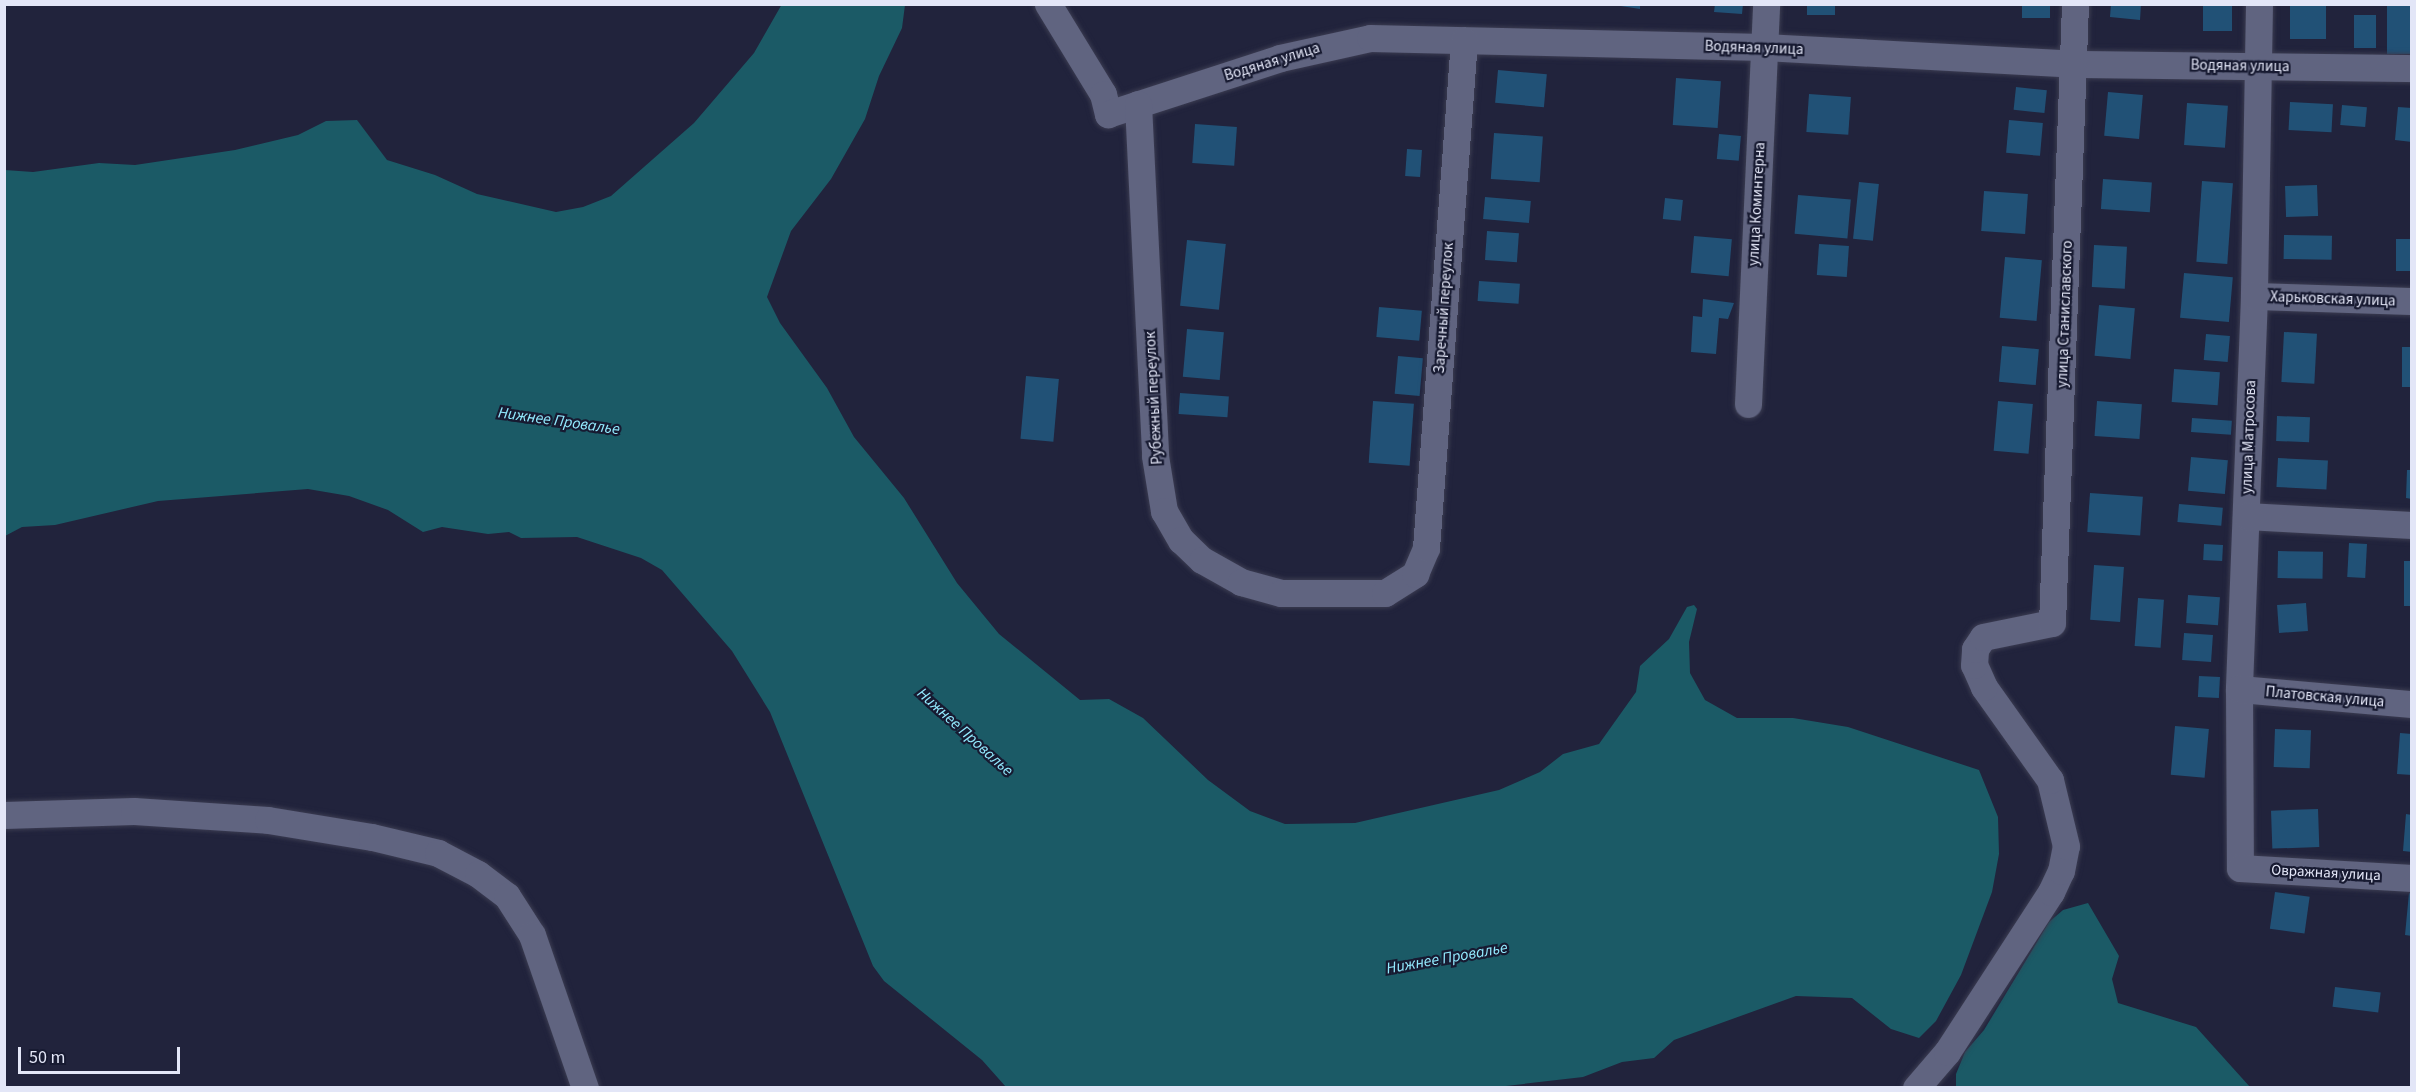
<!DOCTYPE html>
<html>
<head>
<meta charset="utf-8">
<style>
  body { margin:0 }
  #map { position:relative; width:2416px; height:1092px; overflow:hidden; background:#21233c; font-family:"Source Sans 3",sans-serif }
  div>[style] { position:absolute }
  .water>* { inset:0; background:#1b5a66 }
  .building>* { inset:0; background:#215176; transform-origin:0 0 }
  .roads { filter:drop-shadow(0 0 2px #3b3c51) drop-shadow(0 0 2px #3b3c51) }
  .minor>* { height:27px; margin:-13.5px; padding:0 13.5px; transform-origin:13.5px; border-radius:13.5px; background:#606480 }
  span { translate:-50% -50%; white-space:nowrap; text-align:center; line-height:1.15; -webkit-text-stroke:4.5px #171a31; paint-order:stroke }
  .street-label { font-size:15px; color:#e3e6f7 }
  .water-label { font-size:16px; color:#93ebff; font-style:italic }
  .frame { position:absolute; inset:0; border:6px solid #e3e6f7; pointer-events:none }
  .scale { position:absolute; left:18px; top:1047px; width:162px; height:27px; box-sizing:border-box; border:3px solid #e3e6f7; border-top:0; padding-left:8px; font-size:18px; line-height:21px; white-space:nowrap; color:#e3e6f7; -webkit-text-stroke:4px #171a31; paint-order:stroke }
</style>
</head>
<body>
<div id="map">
  <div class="water">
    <i style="clip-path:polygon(782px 4px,905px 5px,902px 28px,879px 76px,865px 119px,831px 179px,791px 231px,767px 297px,780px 323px,827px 388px,854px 437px,904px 498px,957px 583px,999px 634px,1080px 700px,1109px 699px,1143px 718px,1208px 780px,1250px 811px,1285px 824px,1355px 823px,1499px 790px,1540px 772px,1563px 754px,1599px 744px,1636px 692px,1640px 666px,1669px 639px,1687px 607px,1694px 605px,1697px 609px,1689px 642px,1690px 673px,1705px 700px,1737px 718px,1793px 718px,1848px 727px,1979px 770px,1998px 817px,1999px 854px,1992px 892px,1961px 975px,1936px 1021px,1919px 1038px,1891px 1029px,1852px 998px,1796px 996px,1674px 1040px,1654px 1058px,1622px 1062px,1583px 1077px,1497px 1087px,1006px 1087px,982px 1060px,884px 981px,873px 966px,770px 712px,732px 651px,662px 570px,641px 558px,577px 537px,521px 538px,509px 532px,488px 534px,442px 527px,423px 532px,388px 510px,349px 496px,308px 489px,158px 501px,55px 525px,22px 527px,5px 536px,5px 170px,33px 172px,99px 163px,135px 165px,235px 150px,298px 135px,326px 121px,357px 120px,387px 160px,435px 175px,477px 194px,556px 212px,583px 207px,611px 196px,694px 123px,754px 53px)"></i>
    <i style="clip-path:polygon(2088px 903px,2119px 956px,2112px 979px,2118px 1003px,2196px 1027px,2250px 1087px,1956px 1087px,1956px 1074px,1965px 1052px,1984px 1030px,2049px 922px,2063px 910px)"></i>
  </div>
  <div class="building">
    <i style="clip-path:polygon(1608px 4px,1640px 4px,1640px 9px)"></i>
    <i style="clip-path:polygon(1715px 4px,1743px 4px,1742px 14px,1714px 12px)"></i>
    <i style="left:1807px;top:4px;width:28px;height:11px"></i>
    <i style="left:2022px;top:4px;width:28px;height:14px"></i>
    <i style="clip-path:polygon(2111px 4px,2141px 4px,2140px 20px,2110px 17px)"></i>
    <i style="left:2203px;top:4px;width:29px;height:27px"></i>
    <i style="left:2290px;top:4px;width:36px;height:35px"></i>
    <i style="left:2387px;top:6px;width:25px;height:48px"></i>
    <i style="left:2376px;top:15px;width:33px;height:22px;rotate:90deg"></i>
    <i style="left:1498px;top:70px;width:49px;height:33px;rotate:5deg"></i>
    <i style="left:1676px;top:78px;width:45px;height:47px;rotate:4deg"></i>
    <i style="left:2016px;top:87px;width:31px;height:23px;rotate:6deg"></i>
    <i style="left:2108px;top:92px;width:35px;height:44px;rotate:5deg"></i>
    <i style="left:1809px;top:94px;width:42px;height:38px;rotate:4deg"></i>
    <i style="left:2290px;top:102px;width:43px;height:28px;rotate:3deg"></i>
    <i style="left:2187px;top:103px;width:41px;height:42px;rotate:4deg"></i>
    <i style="left:2342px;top:105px;width:25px;height:20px;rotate:5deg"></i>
    <i style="clip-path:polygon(2398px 107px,2412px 108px,2412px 142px,2395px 140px)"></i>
    <i style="left:2009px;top:120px;width:34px;height:33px;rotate:5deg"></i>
    <i style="left:1195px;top:124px;width:42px;height:39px;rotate:4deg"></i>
    <i style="left:1494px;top:133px;width:49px;height:46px;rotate:4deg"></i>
    <i style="left:1719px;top:134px;width:22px;height:25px;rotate:5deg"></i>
    <i style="left:1407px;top:149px;width:15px;height:27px;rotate:4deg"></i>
    <i style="left:2103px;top:179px;width:49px;height:30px;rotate:4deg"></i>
    <i style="left:2202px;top:181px;width:31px;height:81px;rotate:4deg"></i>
    <i style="left:1859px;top:182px;width:20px;height:57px;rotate:6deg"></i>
    <i style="left:2317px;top:185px;width:31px;height:32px;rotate:88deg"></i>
    <i style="left:1984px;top:191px;width:44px;height:40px;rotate:4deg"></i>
    <i style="left:1798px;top:195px;width:53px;height:39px;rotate:5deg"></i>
    <i style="left:1485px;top:197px;width:46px;height:22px;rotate:5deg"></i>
    <i style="left:1665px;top:198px;width:18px;height:21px;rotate:6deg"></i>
    <i style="left:1487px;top:231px;width:32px;height:29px;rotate:4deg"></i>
    <i style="left:2284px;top:235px;width:48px;height:24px;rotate:1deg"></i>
    <i style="left:1694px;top:236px;width:38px;height:37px;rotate:5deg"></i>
    <i style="left:2396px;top:239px;width:16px;height:32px"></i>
    <i style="left:1187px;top:240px;width:39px;height:66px;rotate:6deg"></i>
    <i style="left:1819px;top:244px;width:30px;height:31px;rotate:4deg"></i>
    <i style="left:2094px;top:245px;width:33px;height:42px;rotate:3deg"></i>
    <i style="left:2005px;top:257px;width:37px;height:61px;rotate:5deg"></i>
    <i style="left:2184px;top:273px;width:49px;height:45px;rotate:5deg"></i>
    <i style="left:1479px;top:281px;width:41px;height:20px;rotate:4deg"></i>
    <i style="clip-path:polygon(1703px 299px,1734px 303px,1728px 319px,1719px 318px,1716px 354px,1691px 352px,1693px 316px,1702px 317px)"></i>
    <i style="left:2099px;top:305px;width:36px;height:51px;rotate:5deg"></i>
    <i style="left:1379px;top:307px;width:43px;height:30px;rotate:5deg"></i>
    <i style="left:1187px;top:329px;width:37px;height:48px;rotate:5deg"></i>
    <i style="left:2284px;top:332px;width:33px;height:50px;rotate:3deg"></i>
    <i style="left:2206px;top:334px;width:24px;height:26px;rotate:5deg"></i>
    <i style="left:2002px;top:346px;width:37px;height:36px;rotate:5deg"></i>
    <i style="left:2402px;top:347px;width:10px;height:40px"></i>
    <i style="left:1398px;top:356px;width:25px;height:38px;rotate:5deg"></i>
    <i style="left:2174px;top:369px;width:46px;height:33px;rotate:4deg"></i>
    <i style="left:1026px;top:376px;width:33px;height:63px;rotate:5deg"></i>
    <i style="left:1180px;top:393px;width:49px;height:21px;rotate:4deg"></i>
    <i style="left:1373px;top:401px;width:41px;height:62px;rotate:4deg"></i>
    <i style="left:1998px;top:401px;width:35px;height:50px;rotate:5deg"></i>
    <i style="left:2097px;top:401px;width:45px;height:35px;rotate:4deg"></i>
    <i style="left:2277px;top:416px;width:33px;height:25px;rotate:2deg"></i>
    <i style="left:2192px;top:418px;width:40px;height:14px;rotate:4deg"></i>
    <i style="left:2191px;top:457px;width:37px;height:34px;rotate:5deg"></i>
    <i style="left:2278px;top:458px;width:50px;height:29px;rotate:3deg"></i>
    <i style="clip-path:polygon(2407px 470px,2412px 470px,2412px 499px,2406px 498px)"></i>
    <i style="left:2090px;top:493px;width:53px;height:39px;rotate:4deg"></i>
    <i style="left:2179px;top:504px;width:44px;height:18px;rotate:5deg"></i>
    <i style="left:2349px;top:543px;width:18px;height:34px;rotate:3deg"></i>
    <i style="left:2204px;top:544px;width:19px;height:16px;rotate:3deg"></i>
    <i style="left:2278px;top:551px;width:45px;height:27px;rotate:1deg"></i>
    <i style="left:2404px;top:561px;width:8px;height:45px"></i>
    <i style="left:2094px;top:565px;width:30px;height:55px;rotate:4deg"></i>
    <i style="left:2188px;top:595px;width:32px;height:28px;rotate:4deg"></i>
    <i style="left:2138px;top:598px;width:26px;height:48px;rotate:4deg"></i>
    <i style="left:2306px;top:603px;width:28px;height:29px;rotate:86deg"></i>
    <i style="left:2184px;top:633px;width:29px;height:27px;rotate:4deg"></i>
    <i style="left:2199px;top:676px;width:21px;height:21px;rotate:3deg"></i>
    <i style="left:2175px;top:726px;width:34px;height:49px;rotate:5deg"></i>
    <i style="left:2275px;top:729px;width:36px;height:38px;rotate:2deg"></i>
    <i style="clip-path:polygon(2400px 733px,2412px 734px,2412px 775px,2397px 774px)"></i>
    <i style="left:2318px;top:809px;width:38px;height:47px;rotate:88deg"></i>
    <i style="clip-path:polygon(2406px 814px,2412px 815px,2412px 852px,2403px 851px)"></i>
    <i style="left:2275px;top:892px;width:35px;height:37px;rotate:8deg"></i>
    <i style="clip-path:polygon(2409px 893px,2412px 894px,2412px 936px,2405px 935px)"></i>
    <i style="left:2335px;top:987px;width:46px;height:20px;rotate:7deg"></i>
  </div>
  <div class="roads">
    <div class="minor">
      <i style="left:1048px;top:4px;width:105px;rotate:58.6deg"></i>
      <i style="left:1103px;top:94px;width:21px;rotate:76deg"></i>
      <i style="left:1108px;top:114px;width:181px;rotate:-18deg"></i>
      <i style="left:1280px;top:58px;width:92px;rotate:-12.5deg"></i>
      <i style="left:1370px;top:38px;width:394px;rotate:1.3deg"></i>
      <i style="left:1764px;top:47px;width:310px;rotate:3.1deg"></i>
      <i style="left:2074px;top:64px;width:338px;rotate:0.7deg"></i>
      <i style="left:2259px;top:4px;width:292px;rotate:91deg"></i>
      <i style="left:2254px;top:296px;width:393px;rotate:92.2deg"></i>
      <i style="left:2239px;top:689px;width:179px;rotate:89.7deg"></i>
      <i style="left:2240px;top:868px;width:172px;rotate:3.3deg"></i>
      <i style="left:1138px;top:104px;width:352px;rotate:87.2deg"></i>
      <i style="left:1155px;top:456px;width:56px;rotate:80.7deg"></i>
      <i style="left:1164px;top:511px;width:34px;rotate:60deg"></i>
      <i style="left:1181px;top:540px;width:29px;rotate:44deg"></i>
      <i style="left:1202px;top:560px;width:45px;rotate:29.4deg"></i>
      <i style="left:1241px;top:582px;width:41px;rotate:15.4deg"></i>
      <i style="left:1281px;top:593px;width:104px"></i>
      <i style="left:1385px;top:593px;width:36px;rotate:-32deg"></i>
      <i style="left:1415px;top:574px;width:28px;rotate:-67deg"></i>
      <i style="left:1426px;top:548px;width:509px;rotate:-85.72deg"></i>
      <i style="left:2254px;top:296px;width:158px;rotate:1.8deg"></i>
      <i style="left:1748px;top:404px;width:400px;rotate:-87.4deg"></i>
      <i style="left:2246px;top:516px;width:166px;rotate:3.1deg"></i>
      <i style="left:2239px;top:689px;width:174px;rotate:5deg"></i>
      <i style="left:4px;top:815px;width:130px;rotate:-1.8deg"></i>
      <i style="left:134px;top:811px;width:134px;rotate:3.8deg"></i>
      <i style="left:268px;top:820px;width:105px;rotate:9.3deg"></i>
      <i style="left:372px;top:837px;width:68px;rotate:13.6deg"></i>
      <i style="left:438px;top:853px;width:45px;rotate:27.7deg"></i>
      <i style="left:478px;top:874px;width:36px;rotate:37deg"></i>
      <i style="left:507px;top:896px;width:46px;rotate:57.3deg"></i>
      <i style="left:532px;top:935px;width:162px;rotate:70.9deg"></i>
      <i style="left:1916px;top:1088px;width:48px;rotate:-49.3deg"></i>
      <i style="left:1947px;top:1052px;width:191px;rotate:-57deg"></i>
      <i style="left:2051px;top:892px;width:23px;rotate:-65deg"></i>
      <i style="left:2061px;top:871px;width:25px;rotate:-79deg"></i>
      <i style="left:2066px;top:846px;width:68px;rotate:-103.6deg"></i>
      <i style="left:2050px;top:780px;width:114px;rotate:-125.4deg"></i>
      <i style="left:1984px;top:687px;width:24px;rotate:-114deg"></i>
      <i style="left:1974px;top:665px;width:16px;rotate:-86deg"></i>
      <i style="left:1975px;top:649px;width:14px;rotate:-56deg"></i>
      <i style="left:1983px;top:637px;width:70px;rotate:-11.5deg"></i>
      <i style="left:2052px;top:623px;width:619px;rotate:-87.87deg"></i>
    </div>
  </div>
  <div class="street-label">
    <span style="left:1754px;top:48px;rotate:2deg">Водяная улица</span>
    <span style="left:1272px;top:62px;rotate:-17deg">Водяная улица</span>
    <span style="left:2240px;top:66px;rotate:1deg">Водяная улица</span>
    <span style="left:1757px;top:204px;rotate:-87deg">улица Коминтерна</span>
    <span style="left:2333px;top:299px;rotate:2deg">Харьковская улица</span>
    <span style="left:1444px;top:308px;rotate:-86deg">Заречный переулок</span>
    <span style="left:2065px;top:314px;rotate:-88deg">улица Станиславского</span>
    <span style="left:1154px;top:398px;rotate:-93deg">Рубежный переулок</span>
    <span style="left:2249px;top:437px;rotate:-88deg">улица Матросова</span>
    <span style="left:2325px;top:697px;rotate:5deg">Платовская улица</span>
    <span style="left:2326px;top:873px;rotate:3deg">Овражная улица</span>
  </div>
  <div class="water-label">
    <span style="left:559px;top:421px;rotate:8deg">Нижнее Провалье</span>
    <span style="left:965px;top:732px;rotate:42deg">Нижнее Провалье</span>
    <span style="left:1447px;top:958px;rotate:-10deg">Нижнее Провалье</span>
  </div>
  <div class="frame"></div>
  <div class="scale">50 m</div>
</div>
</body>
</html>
